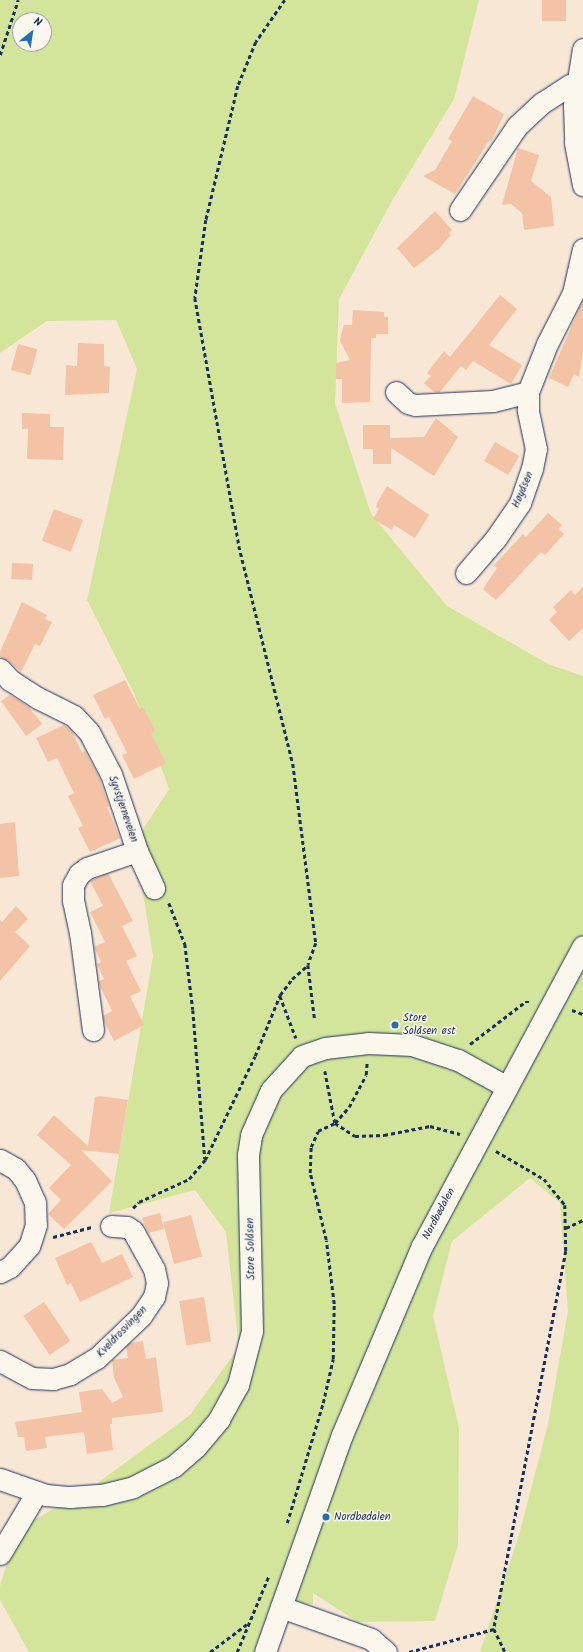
<!DOCTYPE html>
<html>
<head>
<meta charset="utf-8">
<style>
  body { margin:0 }
  #map { position:relative; width:583px; height:1652px; overflow:hidden; background:#f9e7d6; font-family:Kalam,sans-serif }
  div>[style] { position:absolute }
  .green>* { inset:0; background:#d2e59a }
  .building>* { inset:0; background:#f4c2a4; transform-origin:0 0 }
  .path>* { height:2.5px; margin-top:-1.25px; transform-origin:0; background:repeating-linear-gradient(90deg,#1b2f5e 0 4px,transparent 0 7px) }
  .roads { filter:drop-shadow(0 0 1px #1b2f5e) drop-shadow(0 0 1px #1b2f5e) }
  .minor>* { height:21px; margin:-10.5px; padding:0 10.5px; transform-origin:10.5px; border-radius:10.5px; background:#fbf7ec }
  .dots>* { width:11px; height:11px; translate:-50% -50%; box-sizing:border-box; border:2px solid #fbf7ec; border-radius:50% }
  span { translate:-50% -50%; white-space:nowrap; text-align:center; line-height:1.15; -webkit-text-stroke:3px #fbf7ec; paint-order:stroke }
  .street-label { font-size:11px; color:#1b2f5e }
  .poi-label { font-size:11px; color:#1b2f5e }
  .left { translate:0 -50%; text-align:left }
  .north { position:absolute; left:12px; top:12px; width:40px; height:40px; box-sizing:border-box; background:#fbf7ec; border:1px solid #a1a7b3; border-radius:50%; rotate:30deg; font-size:11px; font-weight:700; line-height:16px; text-align:center; color:#1b2f5e }
  .north::after { content:''; display:block; margin:auto; width:14px; height:18px; background:#1f6fb2; clip-path:polygon(50% 0,100% 100%,50% 72%,0 100%) }
</style>
</head>
<body>
<div id="map">
  <div class="green">
    <i style="clip-path:polygon(evenodd,0 0,479px 0,454px 99px,393px 199px,339px 299px,335px 403px,371px 514px,447px 606px,548px 664px,583px 676px,583px 1652px,480px 1652px,519px 1535px,548px 1424px,568px 1311px,560px 1203px,530px 1178px,452px 1241px,433px 1316px,459px 1428px,458px 1545px,435px 1621px,358px 1622px,313px 1593px,313px 1604px,285px 1605px,261px 1652px,29px 1652px,0 1600px,0 1586px,17px 1530px,95px 1485px,190px 1415px,239px 1347px,226px 1232px,195px 1190px,109px 1213px,153px 956px,135px 842px,169px 789px,134px 693px,87px 600px,137px 369px,116px 320px,47px 321px,0 353px,0 0,20px 20px,44px 20px,44px 44px,20px 44px,20px 20px)"></i>
  </div>
  <div class="building">
    <i style="left:542px;top:0;width:24px;height:21px"></i>
    <i style="clip-path:polygon(473px 96px,504px 114px,491px 142px,489px 141px,455px 194px,423px 176px,435px 170px,452px 141px,448px 139px)"></i>
    <i style="clip-path:polygon(518px 148px,539px 155px,531px 181px,551px 197px,554px 226px,524px 230px,522px 213px,511px 204px,502px 205px)"></i>
    <i style="clip-path:polygon(435px 211px,452px 230px,449px 233px,451px 235px,439px 249px,414px 268px,397px 248px)"></i>
    <i style="clip-path:polygon(500px 295px,517px 309px,489px 345px,522px 365px,511px 384px,473px 361px,466px 370px,461px 366px,440px 392px,434px 392px,424px 383px,431px 376px,427px 373px,444px 351px,450px 357px)"></i>
    <i style="clip-path:polygon(583px 300px,583px 352px,579px 377px,574px 374px,568px 387px,549px 378px)"></i>
    <i style="clip-path:polygon(353px 310px,384px 312px,384px 317px,388px 317px,388px 334px,376px 334px,376px 338px,371px 338px,370px 402px,342px 403px,342px 379px,336px 379px,336px 363px,350px 360px,340px 341px,341px 335px,344px 325px,352px 325px)"></i>
    <i style="clip-path:polygon(78px 343px,104px 344px,104px 366px,110px 367px,109px 393px,65px 395px,66px 365px,77px 366px)"></i>
    <i style="left:18px;top:344px;width:20px;height:27px;rotate:15deg"></i>
    <i style="clip-path:polygon(22px 413px,50px 414px,50px 427px,64px 427px,63px 460px,27px 459px,28px 429px,22px 429px)"></i>
    <i style="clip-path:polygon(436px 418px,458px 437px,434px 476px,391px 448px,391px 464px,373px 464px,373px 449px,363px 449px,363px 425px,390px 425px,390px 438px,424px 437px)"></i>
    <i style="left:495px;top:442px;width:28px;height:22px;rotate:30deg"></i>
    <i style="clip-path:polygon(387px 486px,429px 515px,415px 538px,394px 525px,392px 530px,373px 519px,379px 509px,376px 507px,377px 503px)"></i>
    <i style="left:54px;top:509px;width:31px;height:34px;rotate:21deg"></i>
    <i style="clip-path:polygon(548px 513px,562px 525px,558px 529px,564px 534px,545px 555px,541px 552px,496px 600px,483px 589px,497px 568px,494px 565px,523px 534px,526px 537px)"></i>
    <i style="left:12px;top:563px;width:21px;height:16px;rotate:3deg"></i>
    <i style="clip-path:polygon(583px 587px,583px 628px,569px 641px,549px 620px,557px 612px,553px 607px,571px 590px,575px 595px)"></i>
    <i style="clip-path:polygon(22px 602px,47px 615px,45px 619px,52px 622px,40px 646px,35px 644px,21px 672px,9px 661px,0 657px,0 652px)"></i>
    <i style="clip-path:polygon(125px 680px,140px 709px,143px 707px,155px 731px,151px 733px,166px 763px,134px 779px,122px 755px,127px 753px,109px 717px,105px 719px,93px 695px)"></i>
    <i style="clip-path:polygon(10px 695px,29px 707px,42px 724px,26px 736px,1px 701px)"></i>
    <i style="clip-path:polygon(64px 725px,72px 731px,82px 753px,85px 751px,98px 775px,109px 806px,107px 807px,120px 838px,90px 852px,78px 828px,83px 826px,68px 796px,74px 793px,57px 758px,48px 762px,36px 738px)"></i>
    <i style="clip-path:polygon(15px 822px,19px 876px,0 878px,0 824px)"></i>
    <i style="clip-path:polygon(108px 873px,133px 921px,122px 926px,137px 956px,126px 961px,141px 991px,130px 996px,144px 1025px,114px 1041px,104px 1021px,103px 1016px,112px 1011px,99px 984px,99px 981px,104px 979px,97px 964px,101px 962px,94px 947px,105px 942px,90px 912px,103px 906px,90px 881px)"></i>
    <i style="clip-path:polygon(16px 906px,28px 919px,15px 932px,30px 946px,0 981px,0 920px,2px 922px)"></i>
    <i style="clip-path:polygon(100px 1096px,128px 1100px,119px 1154px,81px 1150px,112px 1181px,64px 1229px,48px 1214px,61px 1200px,49px 1188px,71px 1165px,37px 1135px,54px 1115px,88px 1146px,95px 1097px)"></i>
    <i style="clip-path:polygon(160px 1213px,164px 1229px,148px 1233px,142px 1218px)"></i>
    <i style="left:191px;top:1215px;width:43px;height:29px;rotate:75deg"></i>
    <i style="clip-path:polygon(91px 1242px,102px 1263px,122px 1254px,133px 1277px,80px 1302px,71px 1283px,67px 1285px,55px 1258px)"></i>
    <i style="left:204px;top:1297px;width:45px;height:25px;rotate:81deg"></i>
    <i style="left:44px;top:1302px;width:47px;height:25px;rotate:56deg"></i>
    <i style="clip-path:polygon(143px 1341px,146px 1359px,156px 1357px,163px 1412px,112px 1418px,112px 1424px,110px 1424px,113px 1450px,87px 1454px,84px 1432px,45px 1437px,47px 1448px,26px 1451px,24px 1437px,18px 1437px,15px 1422px,82px 1412px,79px 1392px,102px 1389px,112px 1403px,123px 1397px,114px 1378px,112px 1360px,128px 1358px,126px 1347px,130px 1343px)"></i>
  </div>
  <div class="path">
    <i style="left:285px;top:0;width:51px;rotate:124.6deg"></i>
    <i style="left:256px;top:42px;width:48px;rotate:112.2deg"></i>
    <i style="left:238px;top:86px;width:138px;rotate:103.4deg"></i>
    <i style="left:206px;top:220px;width:79px;rotate:98deg"></i>
    <i style="left:195px;top:298px;width:252px;rotate:79.9deg"></i>
    <i style="left:239px;top:546px;width:225px;rotate:76.1deg"></i>
    <i style="left:293px;top:764px;width:180px;rotate:82.7deg"></i>
    <i style="left:316px;top:943px;width:23px;rotate:110deg"></i>
    <i style="left:308px;top:965px;width:56px;rotate:82.9deg"></i>
    <i style="left:0;top:55px;width:58px;rotate:-71.9deg"></i>
    <i style="left:169px;top:903px;width:44px;rotate:68.7deg"></i>
    <i style="left:185px;top:944px;width:66px;rotate:83.1deg"></i>
    <i style="left:193px;top:1010px;width:149px;rotate:85.4deg"></i>
    <i style="left:280px;top:996px;width:45px;rotate:69.1deg"></i>
    <i style="left:572px;top:1010px;width:12px;rotate:20deg"></i>
    <i style="left:470px;top:1044px;width:69px;rotate:-37.4deg"></i>
    <i style="left:525px;top:1002px;width:6px"></i>
    <i style="left:325px;top:1071px;width:53px;rotate:79.1deg"></i>
    <i style="left:335px;top:1123px;width:24px;rotate:33deg"></i>
    <i style="left:355px;top:1136px;width:29px;rotate:-2deg"></i>
    <i style="left:384px;top:1135px;width:47px;rotate:-11.1deg"></i>
    <i style="left:430px;top:1126px;width:31px;rotate:15deg"></i>
    <i style="left:496px;top:1151px;width:56px;rotate:30.3deg"></i>
    <i style="left:544px;top:1179px;width:33px;rotate:51deg"></i>
    <i style="left:565px;top:1205px;width:46px;rotate:88.8deg"></i>
    <i style="left:566px;top:1251px;width:385px;rotate:100.8deg"></i>
    <i style="left:494px;top:1629px;width:25px;rotate:64deg"></i>
    <i style="left:133px;top:1208px;width:8px;rotate:-45deg"></i>
    <i style="left:139px;top:1202px;width:55px;rotate:-24.7deg"></i>
    <i style="left:189px;top:1179px;width:25px;rotate:-50deg"></i>
    <i style="left:205px;top:1160px;width:115px;rotate:-64.3deg"></i>
    <i style="left:255px;top:1056px;width:66px;rotate:-67.7deg"></i>
    <i style="left:280px;top:995px;width:20px;rotate:-53deg"></i>
    <i style="left:292px;top:979px;width:21px;rotate:-41deg"></i>
    <i style="left:566px;top:1228px;width:19px;rotate:-25deg"></i>
    <i style="left:53px;top:1237px;width:40px;rotate:-14.4deg"></i>
    <i style="left:287px;top:1523px;width:125px;rotate:-73.3deg"></i>
    <i style="left:323px;top:1403px;width:45px;rotate:-77.2deg"></i>
    <i style="left:333px;top:1359px;width:55px;rotate:-89deg"></i>
    <i style="left:334px;top:1304px;width:64px;rotate:-97.1deg"></i>
    <i style="left:326px;top:1240px;width:69px;rotate:-103.4deg"></i>
    <i style="left:310px;top:1173px;width:26px;rotate:-88deg"></i>
    <i style="left:311px;top:1147px;width:17px;rotate:-66deg"></i>
    <i style="left:318px;top:1131px;width:19px;rotate:-25deg"></i>
    <i style="left:335px;top:1123px;width:21px;rotate:-49deg"></i>
    <i style="left:349px;top:1107px;width:36px;rotate:-62deg"></i>
    <i style="left:366px;top:1075px;width:13px;rotate:-86deg"></i>
    <i style="left:210px;top:1652px;width:46px;rotate:-37.1deg"></i>
    <i style="left:237px;top:1652px;width:83px;rotate:-67.4deg"></i>
    <i style="left:409px;top:1652px;width:88px;rotate:-15.1deg"></i>
  </div>
  <div class="roads">
    <div class="minor">
      <i style="left:583px;top:49px;width:57px;rotate:99.1deg"></i>
      <i style="left:574px;top:105px;width:38px;rotate:88deg"></i>
      <i style="left:575px;top:143px;width:43px;rotate:79.2deg"></i>
      <i style="left:460px;top:210px;width:102px;rotate:-55.8deg"></i>
      <i style="left:517px;top:126px;width:34px;rotate:-43deg"></i>
      <i style="left:542px;top:103px;width:33px;rotate:-33deg"></i>
      <i style="left:570px;top:85px;width:6px;rotate:9deg"></i>
      <i style="left:396px;top:392px;width:16px;rotate:43deg"></i>
      <i style="left:408px;top:403px;width:7px;rotate:16deg"></i>
      <i style="left:415px;top:405px;width:78px;rotate:-2.9deg"></i>
      <i style="left:493px;top:401px;width:36px;rotate:-14deg"></i>
      <i style="left:528px;top:392px;width:52px;rotate:-68.4deg"></i>
      <i style="left:547px;top:344px;width:57px;rotate:-63deg"></i>
      <i style="left:573px;top:293px;width:45px;rotate:-77.2deg"></i>
      <i style="left:466px;top:573px;width:46px;rotate:-49.4deg"></i>
      <i style="left:496px;top:538px;width:42px;rotate:-55.6deg"></i>
      <i style="left:520px;top:503px;width:36px;rotate:-71deg"></i>
      <i style="left:532px;top:469px;width:20px;rotate:-79deg"></i>
      <i style="left:536px;top:449px;width:40px;rotate:-102deg"></i>
      <i style="left:528px;top:410px;width:18px;rotate:-90deg"></i>
      <i style="left:0;top:669px;width:15px;rotate:48deg"></i>
      <i style="left:10px;top:680px;width:33px;rotate:33deg"></i>
      <i style="left:38px;top:698px;width:40px;rotate:26.6deg"></i>
      <i style="left:74px;top:716px;width:22px;rotate:47deg"></i>
      <i style="left:89px;top:732px;width:47px;rotate:62.4deg"></i>
      <i style="left:111px;top:774px;width:81px;rotate:71.3deg"></i>
      <i style="left:137px;top:851px;width:41px;rotate:65.3deg"></i>
      <i style="left:93px;top:1030px;width:98px;rotate:-97.6deg"></i>
      <i style="left:80px;top:933px;width:33px;rotate:-102deg"></i>
      <i style="left:73px;top:901px;width:16px;rotate:-90deg"></i>
      <i style="left:73px;top:885px;width:13px;rotate:-61deg"></i>
      <i style="left:79px;top:874px;width:10px;rotate:-37deg"></i>
      <i style="left:87px;top:868px;width:53px;rotate:-18.8deg"></i>
      <i style="left:0;top:1160px;width:18px;rotate:29deg"></i>
      <i style="left:16px;top:1169px;width:14px;rotate:51deg"></i>
      <i style="left:25px;top:1180px;width:24px;rotate:66deg"></i>
      <i style="left:35px;top:1202px;width:23px;rotate:88deg"></i>
      <i style="left:36px;top:1225px;width:22px;rotate:108deg"></i>
      <i style="left:29px;top:1246px;width:28px;rotate:132deg"></i>
      <i style="left:10px;top:1267px;width:11px;rotate:153deg"></i>
      <i style="left:0;top:1361px;width:36px;rotate:28deg"></i>
      <i style="left:32px;top:1378px;width:21px;rotate:3deg"></i>
      <i style="left:53px;top:1379px;width:18px;rotate:-16deg"></i>
      <i style="left:70px;top:1374px;width:31px;rotate:-31deg"></i>
      <i style="left:97px;top:1358px;width:61px;rotate:-43.7deg"></i>
      <i style="left:141px;top:1316px;width:23px;rotate:-56deg"></i>
      <i style="left:154px;top:1297px;width:14px;rotate:-78deg"></i>
      <i style="left:157px;top:1283px;width:14px;rotate:-102deg"></i>
      <i style="left:154px;top:1269px;width:43px;rotate:-118.9deg"></i>
      <i style="left:133px;top:1231px;width:7px;rotate:-146deg"></i>
      <i style="left:127px;top:1227px;width:16px;rotate:-176deg"></i>
      <i style="left:0;top:1479px;width:49px;rotate:19.2deg"></i>
      <i style="left:46px;top:1495px;width:24px;rotate:5deg"></i>
      <i style="left:70px;top:1497px;width:32px;rotate:-4deg"></i>
      <i style="left:102px;top:1495px;width:32px;rotate:-14deg"></i>
      <i style="left:133px;top:1487px;width:46px;rotate:-27.1deg"></i>
      <i style="left:174px;top:1466px;width:28px;rotate:-41deg"></i>
      <i style="left:195px;top:1448px;width:38px;rotate:-50deg"></i>
      <i style="left:219px;top:1419px;width:39px;rotate:-61deg"></i>
      <i style="left:238px;top:1385px;width:56px;rotate:-75.5deg"></i>
      <i style="left:252px;top:1331px;width:176px;rotate:-91.3deg"></i>
      <i style="left:248px;top:1155px;width:20px;rotate:-81deg"></i>
      <i style="left:251px;top:1135px;width:49px;rotate:-66deg"></i>
      <i style="left:271px;top:1090px;width:46px;rotate:-47.6deg"></i>
      <i style="left:302px;top:1056px;width:24px;rotate:-19deg"></i>
      <i style="left:325px;top:1048px;width:43px;rotate:-6.6deg"></i>
      <i style="left:368px;top:1043px;width:44px;rotate:2.6deg"></i>
      <i style="left:412px;top:1045px;width:48px;rotate:18.1deg"></i>
      <i style="left:458px;top:1060px;width:56px;rotate:28.9deg"></i>
      <i style="left:0;top:1554px;width:72px;rotate:-59.2deg"></i>
      <i style="left:281px;top:1607px;width:96px;rotate:19.6deg"></i>
      <i style="left:371px;top:1639px;width:20px;rotate:41deg"></i>
      <i style="left:265px;top:1652px;width:230px;rotate:-70.5deg"></i>
      <i style="left:342px;top:1435px;width:205px;rotate:-67.1deg"></i>
      <i style="left:422px;top:1246px;width:340px;rotate:-61.8deg"></i>
    </div>
  </div>
  <div class="dots">
    <i style="left:395px;top:1025px;background:#1f6fb2"></i>
    <i style="left:326px;top:1517px;background:#1f6fb2"></i>
  </div>
  <div class="street-label">
    <span style="left:523px;top:490px;rotate:-67deg">Høyåsen</span>
    <span style="left:123px;top:809px;rotate:71deg">Syvstjerneveien</span>
    <span style="left:439px;top:1214px;rotate:-62deg">Nordbødalen</span>
    <span style="left:251px;top:1249px;rotate:-91deg">Store Solåsen</span>
    <span style="left:122px;top:1332px;rotate:-46deg">Kveldrosvingen</span>
  </div>
  <div class="poi-label">
    <span class="left" style="left:403px;top:1025px">Store<br>Solåsen øst</span>
    <span class="left" style="left:334px;top:1517px">Nordbødalen</span>
  </div>
  <div class="north">N</div>
</div>
</body>
</html>
